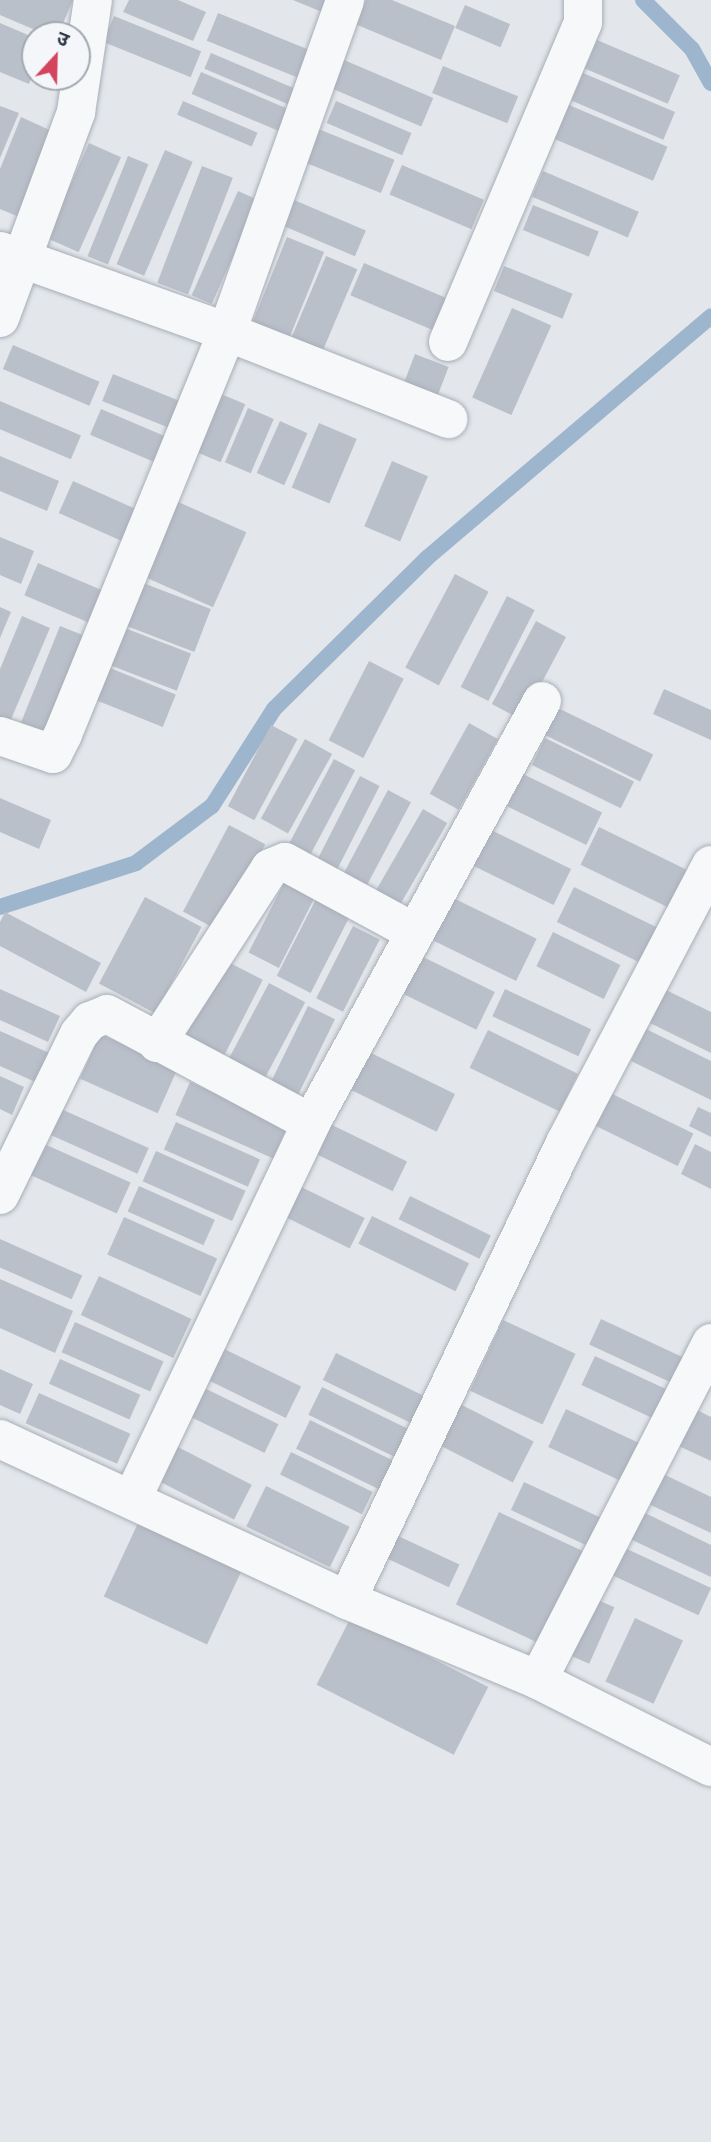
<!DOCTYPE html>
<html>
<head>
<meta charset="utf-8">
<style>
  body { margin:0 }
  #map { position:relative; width:711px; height:2142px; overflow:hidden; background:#e3e7ec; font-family:"Public Sans","Noto Sans Devanagari",sans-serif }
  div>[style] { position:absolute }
  .stream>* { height:16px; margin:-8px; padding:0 8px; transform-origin:8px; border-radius:8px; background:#9db6cd }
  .building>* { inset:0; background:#bac0ca; transform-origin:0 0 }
  .roads { filter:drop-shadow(0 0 2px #a8aeb7) drop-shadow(0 0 2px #a8aeb7) }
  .street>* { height:38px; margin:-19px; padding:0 19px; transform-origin:19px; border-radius:19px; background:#f7f8fa }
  span { translate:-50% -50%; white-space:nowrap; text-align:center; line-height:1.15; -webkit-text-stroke:5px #f4f6f9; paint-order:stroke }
  .north { position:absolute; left:21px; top:21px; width:70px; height:70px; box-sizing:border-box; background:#f4f6f9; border:2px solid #a3a9b1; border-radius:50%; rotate:22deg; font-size:19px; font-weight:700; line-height:28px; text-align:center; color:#2a3545 }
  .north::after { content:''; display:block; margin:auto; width:24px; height:32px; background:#d5445e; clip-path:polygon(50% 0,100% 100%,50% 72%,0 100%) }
</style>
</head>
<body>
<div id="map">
  <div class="stream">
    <i style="left:643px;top:0;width:69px;rotate:45deg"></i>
    <i style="left:692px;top:49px;width:39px;rotate:61deg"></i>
    <i style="left:0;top:907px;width:143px;rotate:-17.9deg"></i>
    <i style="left:136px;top:863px;width:95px;rotate:-36.9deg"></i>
    <i style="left:212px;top:806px;width:115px;rotate:-57.4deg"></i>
    <i style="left:274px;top:709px;width:215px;rotate:-44.6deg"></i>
    <i style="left:427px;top:558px;width:373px;rotate:-40.4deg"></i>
  </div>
  <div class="building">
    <i style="clip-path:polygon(0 0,73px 0,58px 35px,47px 35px,0 15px)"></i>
    <i style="clip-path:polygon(129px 0,178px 0,206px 12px,193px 41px,123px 12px)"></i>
    <i style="clip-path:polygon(293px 0,342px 0,334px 17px)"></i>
    <i style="clip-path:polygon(366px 0,392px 0,455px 26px,441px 60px,355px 24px)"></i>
    <i style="left:465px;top:5px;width:49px;height:25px;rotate:23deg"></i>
    <i style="left:218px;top:13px;width:106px;height:30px;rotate:22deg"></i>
    <i style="left:114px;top:16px;width:94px;height:28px;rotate:22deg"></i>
    <i style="clip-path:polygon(0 23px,35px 38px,35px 69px,29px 84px,0 72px)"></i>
    <i style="left:597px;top:40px;width:90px;height:31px;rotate:23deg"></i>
    <i style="left:211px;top:53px;width:91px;height:17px;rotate:23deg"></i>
    <i style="left:344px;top:60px;width:97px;height:31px;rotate:23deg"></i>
    <i style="left:443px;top:66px;width:81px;height:29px;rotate:22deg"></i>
    <i style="left:201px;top:72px;width:99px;height:24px;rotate:23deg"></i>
    <i style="left:583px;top:73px;width:100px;height:30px;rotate:23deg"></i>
    <i style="left:183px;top:101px;width:81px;height:15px;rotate:23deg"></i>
    <i style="left:336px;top:101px;width:82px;height:24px;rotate:23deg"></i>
    <i style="left:569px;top:105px;width:107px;height:37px;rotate:23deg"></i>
    <i style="clip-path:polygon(0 106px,19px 113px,0 158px)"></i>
    <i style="clip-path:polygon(21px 117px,54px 132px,19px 217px,0 209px,0 169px)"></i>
    <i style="left:311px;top:126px;width:90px;height:36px;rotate:22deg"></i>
    <i style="left:89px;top:143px;width:35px;height:104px;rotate:24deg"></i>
    <i style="left:165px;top:150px;width:30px;height:124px;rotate:23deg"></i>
    <i style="left:128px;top:156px;width:22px;height:108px;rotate:22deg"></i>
    <i style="left:402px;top:165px;width:89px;height:32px;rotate:23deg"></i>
    <i style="left:202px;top:166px;width:33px;height:125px;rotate:21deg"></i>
    <i style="left:543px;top:171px;width:104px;height:28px;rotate:23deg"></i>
    <i style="left:238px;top:191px;width:22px;height:114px;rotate:24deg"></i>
    <i style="left:294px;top:200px;width:78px;height:28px;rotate:23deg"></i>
    <i style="left:533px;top:205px;width:71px;height:27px;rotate:22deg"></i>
    <i style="left:287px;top:237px;width:40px;height:95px;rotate:22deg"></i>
    <i style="left:326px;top:256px;width:34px;height:92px;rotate:23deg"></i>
    <i style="left:364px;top:263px;width:97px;height:35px;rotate:23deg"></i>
    <i style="left:504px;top:266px;width:74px;height:27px;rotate:22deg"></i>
    <i style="left:512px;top:308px;width:43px;height:98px;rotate:24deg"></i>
    <i style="left:13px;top:345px;width:94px;height:26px;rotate:23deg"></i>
    <i style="left:415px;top:354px;width:36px;height:30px;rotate:21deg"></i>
    <i style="left:113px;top:374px;width:84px;height:29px;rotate:22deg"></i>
    <i style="left:214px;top:391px;width:34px;height:63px;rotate:23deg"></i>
    <i style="left:0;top:401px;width:88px;height:26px;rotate:23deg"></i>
    <i style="left:248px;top:408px;width:28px;height:59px;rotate:23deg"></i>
    <i style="left:101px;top:409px;width:69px;height:28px;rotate:23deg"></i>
    <i style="left:280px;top:421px;width:30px;height:57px;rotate:24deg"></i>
    <i style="left:319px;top:423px;width:41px;height:70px;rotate:23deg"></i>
    <i style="clip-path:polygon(0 456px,59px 481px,47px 511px,0 491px)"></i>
    <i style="left:392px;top:461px;width:39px;height:71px;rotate:23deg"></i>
    <i style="left:73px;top:481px;width:80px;height:35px;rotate:24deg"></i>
    <i style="left:176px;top:501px;width:77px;height:82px;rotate:24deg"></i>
    <i style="clip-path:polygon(0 537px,34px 551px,21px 584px,0 575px)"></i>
    <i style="left:38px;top:563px;width:85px;height:35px;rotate:23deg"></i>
    <i style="left:455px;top:574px;width:38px;height:106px;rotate:28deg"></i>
    <i style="left:138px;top:581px;width:78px;height:46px;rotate:21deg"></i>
    <i style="left:507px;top:596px;width:31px;height:102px;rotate:27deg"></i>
    <i style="clip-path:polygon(0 607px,11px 612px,0 638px)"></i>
    <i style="clip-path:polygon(22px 616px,50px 628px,9px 724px,0 720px,0 669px)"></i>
    <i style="left:536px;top:621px;width:34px;height:94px;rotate:28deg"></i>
    <i style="left:60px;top:626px;width:29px;height:110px;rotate:22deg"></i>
    <i style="left:122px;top:627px;width:74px;height:40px;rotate:21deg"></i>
    <i style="left:369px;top:661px;width:39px;height:89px;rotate:27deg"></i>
    <i style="left:110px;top:668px;width:71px;height:35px;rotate:22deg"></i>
    <i style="clip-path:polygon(664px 689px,711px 710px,711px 740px,653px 714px)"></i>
    <i style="left:558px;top:708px;width:106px;height:30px;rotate:26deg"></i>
    <i style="left:469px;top:723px;width:33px;height:81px;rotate:29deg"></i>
    <i style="left:271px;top:725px;width:30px;height:92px;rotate:28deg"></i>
    <i style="left:545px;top:738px;width:99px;height:30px;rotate:26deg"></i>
    <i style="left:305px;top:739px;width:31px;height:91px;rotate:29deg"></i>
    <i style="left:334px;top:759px;width:24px;height:99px;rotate:28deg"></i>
    <i style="left:523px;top:774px;width:88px;height:36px;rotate:26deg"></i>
    <i style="left:360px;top:776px;width:22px;height:104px;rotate:27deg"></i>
    <i style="left:388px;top:790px;width:26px;height:101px;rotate:28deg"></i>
    <i style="clip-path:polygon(0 798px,51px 820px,39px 849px,0 832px)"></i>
    <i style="left:423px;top:809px;width:28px;height:99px;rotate:30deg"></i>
    <i style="left:229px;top:825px;width:41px;height:98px;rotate:28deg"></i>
    <i style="left:483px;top:826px;width:98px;height:40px;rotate:26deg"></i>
    <i style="left:599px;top:827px;width:109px;height:42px;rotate:26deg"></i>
    <i style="left:288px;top:875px;width:34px;height:87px;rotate:27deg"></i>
    <i style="left:574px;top:887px;width:100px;height:39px;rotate:26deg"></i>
    <i style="left:319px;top:893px;width:38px;height:93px;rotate:27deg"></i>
    <i style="left:445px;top:894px;width:102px;height:47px;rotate:26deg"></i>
    <i style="left:145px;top:897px;width:64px;height:98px;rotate:28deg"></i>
    <i style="clip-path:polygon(5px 912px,101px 963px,86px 992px,0 946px,0 922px)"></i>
    <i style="left:353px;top:926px;width:30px;height:81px;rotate:27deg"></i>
    <i style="left:553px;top:932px;width:75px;height:38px;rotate:26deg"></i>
    <i style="left:413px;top:952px;width:91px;height:42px;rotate:26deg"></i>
    <i style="left:220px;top:958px;width:48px;height:94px;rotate:27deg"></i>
    <i style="left:269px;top:983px;width:41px;height:95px;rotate:28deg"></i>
    <i style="clip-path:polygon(0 989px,60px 1016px,48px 1042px,0 1020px)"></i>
    <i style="left:505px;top:989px;width:95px;height:30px;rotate:25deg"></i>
    <i style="clip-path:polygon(664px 989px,711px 1012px,711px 1053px,648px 1022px)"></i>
    <i style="left:308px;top:1006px;width:30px;height:94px;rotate:26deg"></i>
    <i style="clip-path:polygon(646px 1029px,711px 1061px,711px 1100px,631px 1061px)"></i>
    <i style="left:488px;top:1030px;width:100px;height:42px;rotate:26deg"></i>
    <i style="clip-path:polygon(0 1031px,56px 1056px,44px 1086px,0 1066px)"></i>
    <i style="left:100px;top:1034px;width:85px;height:49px;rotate:24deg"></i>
    <i style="left:367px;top:1051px;width:98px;height:42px;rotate:26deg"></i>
    <i style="clip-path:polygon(0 1076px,24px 1087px,12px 1115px,0 1109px)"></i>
    <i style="left:190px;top:1082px;width:107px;height:36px;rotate:24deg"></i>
    <i style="left:600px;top:1088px;width:104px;height:36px;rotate:26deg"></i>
    <i style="clip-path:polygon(698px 1107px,711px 1113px,711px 1137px,689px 1126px)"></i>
    <i style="left:61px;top:1109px;width:96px;height:28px;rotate:24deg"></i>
    <i style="left:176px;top:1122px;width:92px;height:30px;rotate:24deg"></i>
    <i style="left:328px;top:1123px;width:88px;height:33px;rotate:26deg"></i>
    <i style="left:42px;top:1143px;width:97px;height:34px;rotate:24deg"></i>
    <i style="clip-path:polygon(695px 1144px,711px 1152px,711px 1189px,681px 1174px)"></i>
    <i style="left:156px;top:1151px;width:98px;height:33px;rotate:24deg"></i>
    <i style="left:291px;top:1182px;width:82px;height:34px;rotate:26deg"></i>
    <i style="left:139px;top:1186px;width:83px;height:28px;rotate:24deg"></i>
    <i style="left:410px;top:1196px;width:90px;height:26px;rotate:26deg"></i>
    <i style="left:372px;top:1216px;width:108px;height:31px;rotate:26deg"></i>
    <i style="left:124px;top:1217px;width:102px;height:41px;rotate:24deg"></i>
    <i style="left:0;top:1239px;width:90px;height:26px;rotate:24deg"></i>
    <i style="left:99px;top:1276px;width:102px;height:43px;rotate:25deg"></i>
    <i style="clip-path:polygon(0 1279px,73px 1311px,55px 1353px,0 1328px)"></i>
    <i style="left:601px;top:1319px;width:95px;height:28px;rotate:25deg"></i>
    <i style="left:503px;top:1320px;width:80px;height:78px;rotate:25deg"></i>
    <i style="left:75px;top:1322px;width:97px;height:33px;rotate:24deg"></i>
    <i style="left:214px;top:1344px;width:97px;height:35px;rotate:26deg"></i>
    <i style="left:336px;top:1353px;width:114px;height:30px;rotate:26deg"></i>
    <i style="left:595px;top:1356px;width:81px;height:32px;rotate:25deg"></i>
    <i style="left:60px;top:1359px;width:88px;height:27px;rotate:24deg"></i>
    <i style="clip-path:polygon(0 1369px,33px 1384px,20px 1414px,0 1405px)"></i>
    <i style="left:194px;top:1383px;width:94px;height:32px;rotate:26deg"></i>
    <i style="left:322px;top:1387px;width:112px;height:31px;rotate:26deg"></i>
    <i style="left:39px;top:1393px;width:100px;height:33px;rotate:24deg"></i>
    <i style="left:458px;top:1403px;width:85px;height:46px;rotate:27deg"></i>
    <i style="clip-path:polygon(687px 1405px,711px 1417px,711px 1461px,670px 1442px)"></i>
    <i style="left:566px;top:1409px;width:89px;height:42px;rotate:25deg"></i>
    <i style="left:310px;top:1420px;width:98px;height:32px;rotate:26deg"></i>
    <i style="left:168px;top:1442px;width:94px;height:39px;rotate:27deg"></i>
    <i style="left:291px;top:1452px;width:91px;height:25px;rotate:26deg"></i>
    <i style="clip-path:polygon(653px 1469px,711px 1497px,711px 1533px,640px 1500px)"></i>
    <i style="left:524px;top:1482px;width:89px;height:31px;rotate:25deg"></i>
    <i style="left:266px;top:1486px;width:93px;height:45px;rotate:26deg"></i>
    <i style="left:499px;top:1512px;width:100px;height:102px;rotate:25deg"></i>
    <i style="clip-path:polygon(643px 1512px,711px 1545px,711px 1577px,630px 1539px)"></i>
    <i style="left:138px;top:1523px;width:114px;height:81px;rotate:25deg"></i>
    <i style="left:396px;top:1535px;width:70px;height:25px;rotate:25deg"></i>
    <i style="left:625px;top:1548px;width:95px;height:30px;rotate:25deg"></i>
    <i style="left:587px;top:1595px;width:30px;height:62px;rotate:24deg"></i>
    <i style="left:351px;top:1617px;width:154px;height:76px;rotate:27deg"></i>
    <i style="left:635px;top:1618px;width:53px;height:70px;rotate:25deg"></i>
  </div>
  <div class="roads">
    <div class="street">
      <i style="left:0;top:251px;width:241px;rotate:19.6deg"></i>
      <i style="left:227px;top:332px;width:238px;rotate:21.5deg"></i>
      <i style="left:0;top:318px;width:220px;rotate:-69.7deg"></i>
      <i style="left:76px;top:112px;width:113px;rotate:-81.4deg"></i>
      <i style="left:448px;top:342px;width:347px;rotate:-67.1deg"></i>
      <i style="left:583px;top:22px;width:22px;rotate:-90deg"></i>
      <i style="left:0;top:736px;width:56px;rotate:18.8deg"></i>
      <i style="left:53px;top:754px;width:22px;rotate:-63deg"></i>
      <i style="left:63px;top:734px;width:434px;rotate:-67.8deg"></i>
      <i style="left:227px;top:332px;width:352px;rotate:-70.4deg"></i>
      <i style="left:157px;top:1043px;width:208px;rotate:-57.1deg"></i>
      <i style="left:270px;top:868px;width:16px;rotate:-22deg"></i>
      <i style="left:285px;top:862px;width:147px;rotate:28.5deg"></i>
      <i style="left:0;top:1195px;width:179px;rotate:-63.9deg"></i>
      <i style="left:79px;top:1034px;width:17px;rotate:-50deg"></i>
      <i style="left:90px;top:1021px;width:18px;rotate:-22deg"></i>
      <i style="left:107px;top:1014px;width:231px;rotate:28.1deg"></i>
      <i style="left:0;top:1439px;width:383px;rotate:24.9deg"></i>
      <i style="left:347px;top:1600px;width:207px;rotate:22.7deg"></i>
      <i style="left:538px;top:1680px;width:194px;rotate:26.7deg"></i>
      <i style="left:132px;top:1499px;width:416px;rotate:-64.5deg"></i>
      <i style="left:311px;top:1123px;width:481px;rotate:-61.3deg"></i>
      <i style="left:347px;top:1600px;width:506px;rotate:-64.5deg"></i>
      <i style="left:565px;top:1143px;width:314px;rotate:-62.3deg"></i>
      <i style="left:538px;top:1680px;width:379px;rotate:-62.8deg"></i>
    </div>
  </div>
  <div class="north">उ</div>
</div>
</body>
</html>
